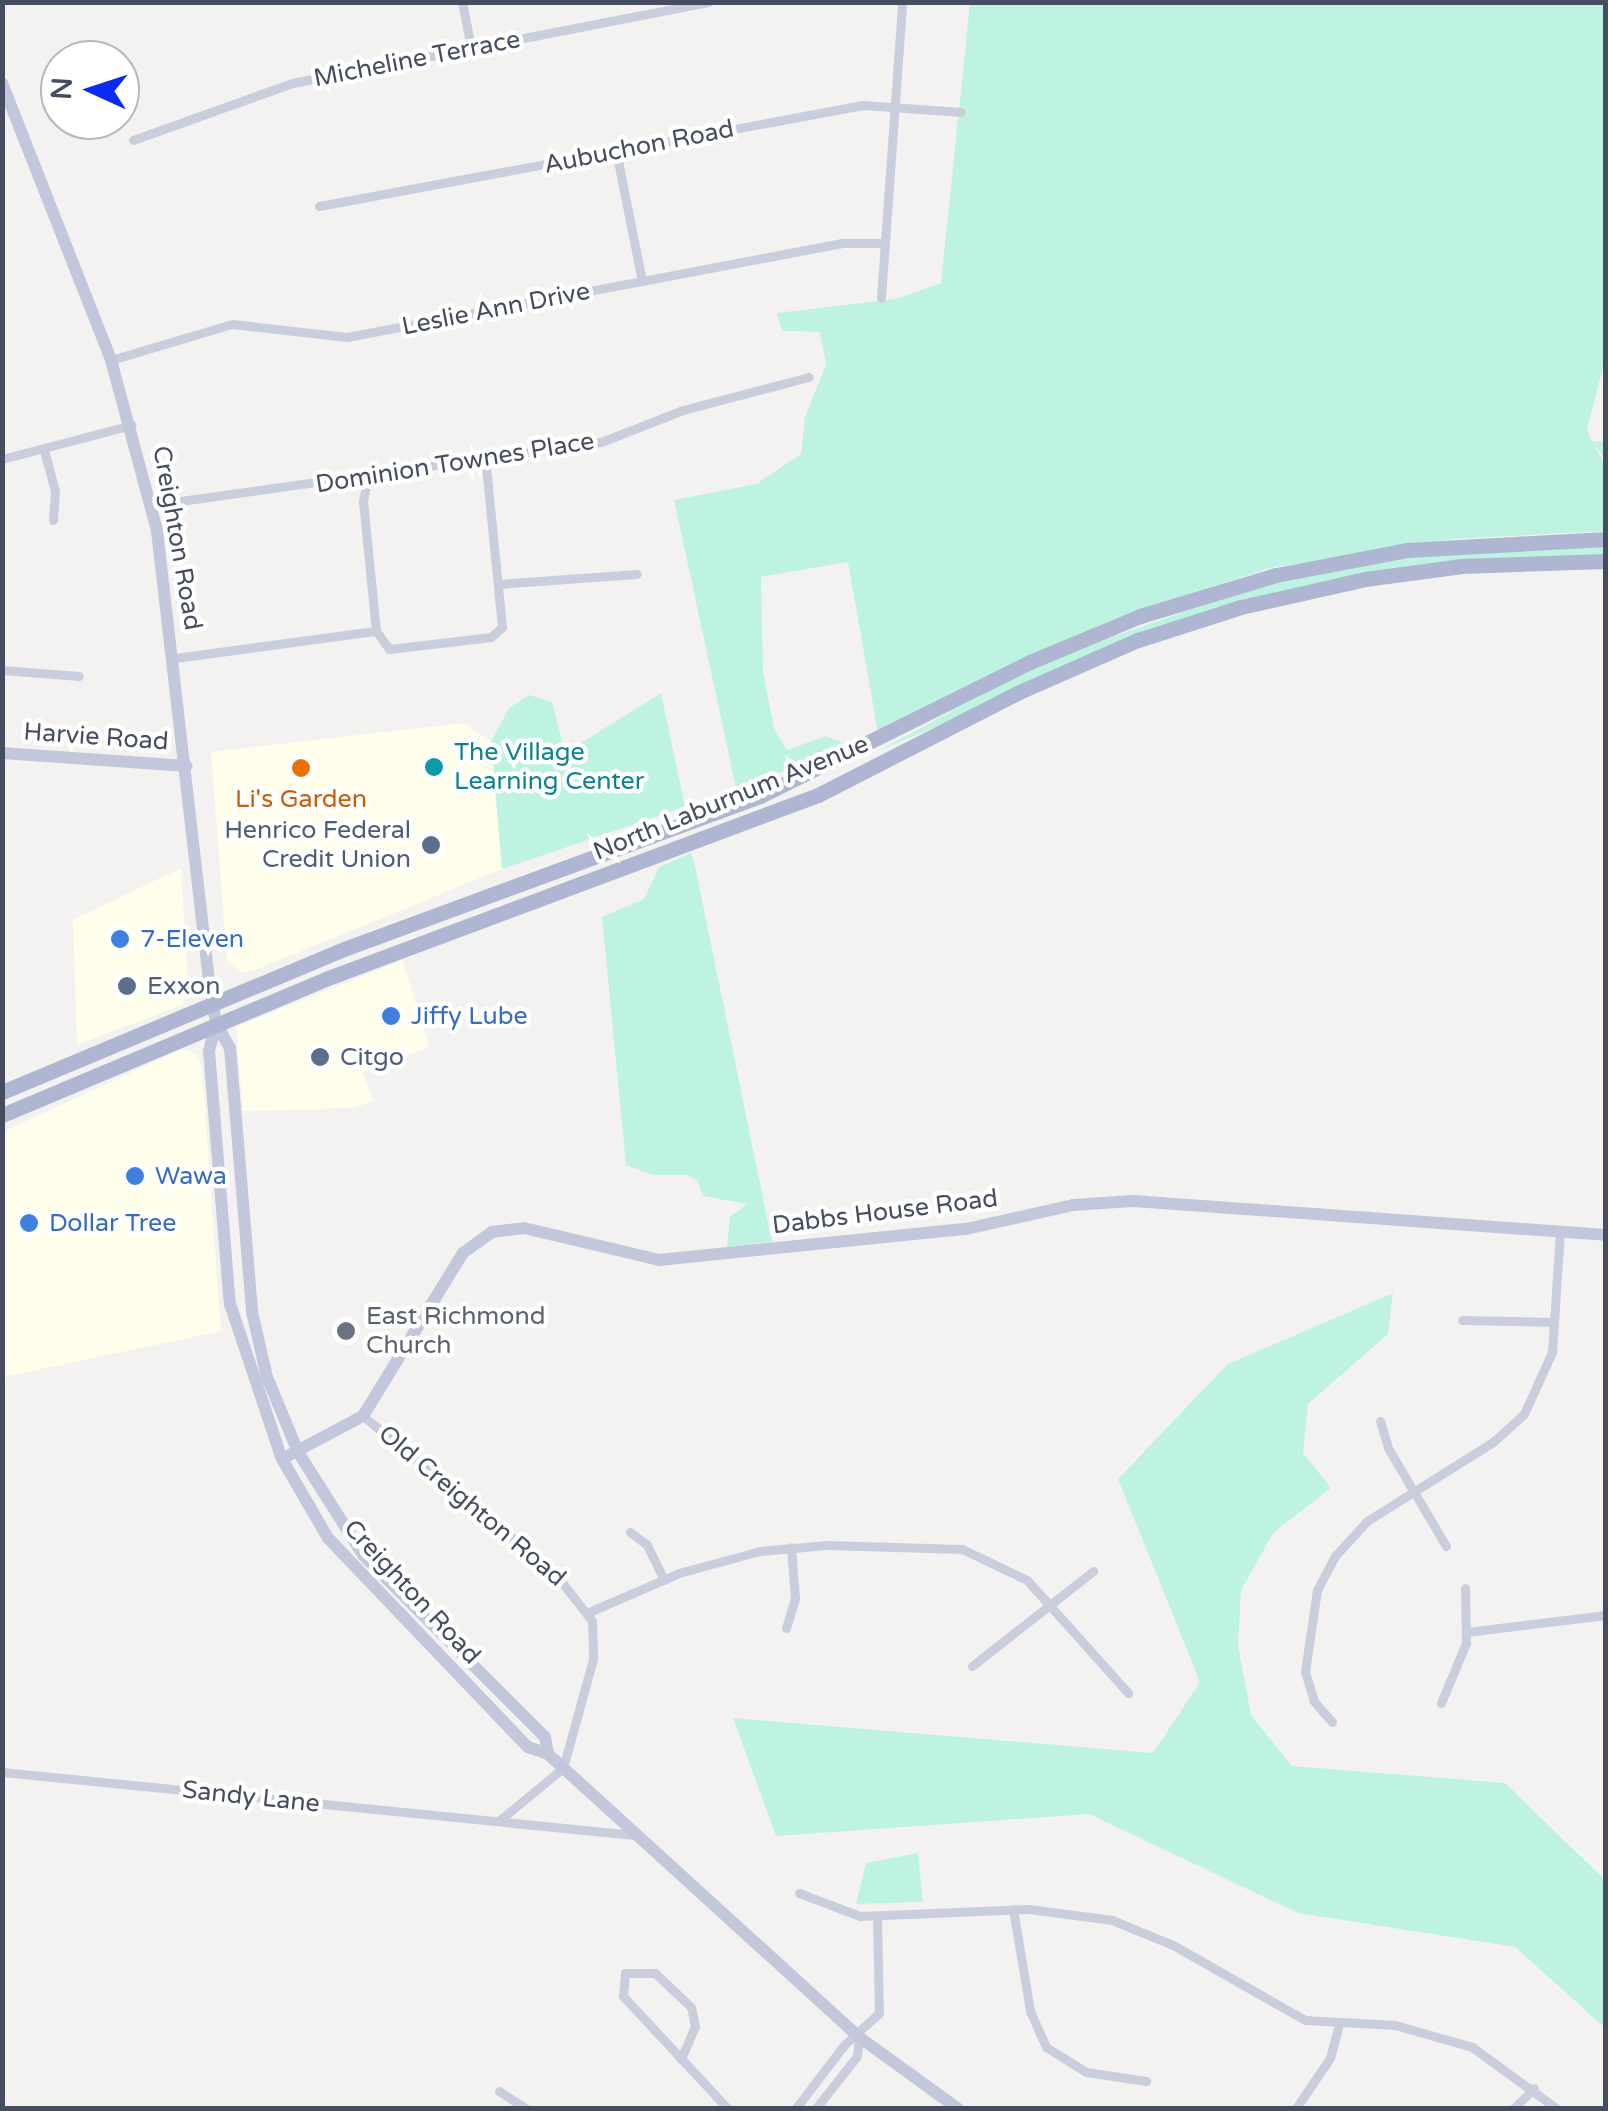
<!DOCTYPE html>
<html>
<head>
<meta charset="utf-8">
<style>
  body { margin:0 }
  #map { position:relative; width:1608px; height:2111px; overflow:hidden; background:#f4f2f1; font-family:"Varela Round",sans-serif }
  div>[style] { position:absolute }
  .commercial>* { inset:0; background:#fefeeb }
  .green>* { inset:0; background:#bef3e2 }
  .street>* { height:9px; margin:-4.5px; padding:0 4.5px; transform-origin:4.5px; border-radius:4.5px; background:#cacedc }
  .secondary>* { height:12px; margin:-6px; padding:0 6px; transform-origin:6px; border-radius:6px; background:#c3c7db }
  .primary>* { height:15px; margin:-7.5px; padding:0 7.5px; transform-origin:7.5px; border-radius:7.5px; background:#afb6d2 }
  .dots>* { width:28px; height:28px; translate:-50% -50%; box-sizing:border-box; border:5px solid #fff; border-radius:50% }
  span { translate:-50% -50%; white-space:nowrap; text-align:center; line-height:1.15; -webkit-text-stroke:9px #fff; paint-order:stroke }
  .street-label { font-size:25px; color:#474d61 }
  .culture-label { font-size:25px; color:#0d838f }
  .left { translate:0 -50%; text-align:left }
  .food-label { font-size:25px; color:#c56008 }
  .service-label { font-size:25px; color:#4e5e75 }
  .right { translate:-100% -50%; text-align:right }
  .shop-label { font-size:25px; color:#366cbe }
  .worship-label { font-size:25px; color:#5b616d }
  .frame { position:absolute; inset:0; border:5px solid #474d61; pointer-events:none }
  .north { position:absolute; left:40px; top:40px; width:100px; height:100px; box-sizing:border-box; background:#fff; border:2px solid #b5b8c0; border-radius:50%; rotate:273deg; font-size:28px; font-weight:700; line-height:40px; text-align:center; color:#474d61 }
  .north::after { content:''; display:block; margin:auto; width:35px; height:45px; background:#0a2bf4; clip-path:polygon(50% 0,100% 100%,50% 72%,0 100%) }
</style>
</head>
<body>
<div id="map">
  <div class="commercial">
    <i style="clip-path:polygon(464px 723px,491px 742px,502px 869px,255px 970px,240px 972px,227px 961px,211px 752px)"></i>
    <i style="clip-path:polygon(181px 868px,188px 986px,182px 1005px,77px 1045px,73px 920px)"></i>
    <i style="clip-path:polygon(403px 960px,429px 1047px,363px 1072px,373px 1101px,354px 1108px,243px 1111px,236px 1027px)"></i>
    <i style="clip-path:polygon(182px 1049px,197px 1054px,202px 1070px,221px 1331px,3px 1377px,3px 1132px)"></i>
  </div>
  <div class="green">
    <i style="clip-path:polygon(970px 3px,1605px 3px,1606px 355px,1587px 430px,1592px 441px,1605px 442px,1605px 458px,1593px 443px,1605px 464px,1605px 531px,1452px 539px,1270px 568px,1115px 619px,878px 733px,848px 562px,761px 577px,763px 671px,774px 729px,787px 750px,826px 736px,844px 743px,842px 751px,736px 788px,674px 500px,756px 484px,801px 454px,805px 417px,826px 364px,820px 332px,782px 331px,777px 313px,896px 299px,941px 283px)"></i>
    <i style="clip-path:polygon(1605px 545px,1605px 557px,1496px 560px,1202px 614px,876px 752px,1045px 661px,1262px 584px,1400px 557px)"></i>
    <i style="clip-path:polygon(661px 693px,685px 807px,502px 869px,491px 742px,509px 708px,529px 695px,552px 702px,565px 753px)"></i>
    <i style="clip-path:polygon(691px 853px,694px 861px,772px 1242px,727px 1247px,730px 1217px,747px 1204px,703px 1196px,697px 1180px,687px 1175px,653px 1175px,626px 1165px,602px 917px,644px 899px,659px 867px)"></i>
    <i style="clip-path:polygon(1393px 1293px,1388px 1334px,1308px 1404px,1303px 1453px,1331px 1488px,1274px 1532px,1241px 1590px,1238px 1645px,1251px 1715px,1292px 1766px,1505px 1783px,1605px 1880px,1605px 2028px,1515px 1947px,1298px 1913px,1089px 1814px,776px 1836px,733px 1718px,1153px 1753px,1200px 1682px,1118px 1479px,1228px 1364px)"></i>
    <i style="clip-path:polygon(918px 1853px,923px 1902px,856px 1904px,866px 1863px)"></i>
  </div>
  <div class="street">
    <i style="left:462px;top:2px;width:46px;rotate:78.7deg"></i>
    <i style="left:133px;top:140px;width:169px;rotate:-19.7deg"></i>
    <i style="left:292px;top:83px;width:424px;rotate:-11deg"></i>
    <i style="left:616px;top:151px;width:133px;rotate:78.7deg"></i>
    <i style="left:319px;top:206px;width:553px;rotate:-10.52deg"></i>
    <i style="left:863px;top:105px;width:98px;rotate:4.1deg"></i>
    <i style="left:881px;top:298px;width:297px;rotate:-85.9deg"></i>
    <i style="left:111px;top:360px;width:126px;rotate:-16.6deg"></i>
    <i style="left:232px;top:324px;width:116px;rotate:6.4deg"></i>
    <i style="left:347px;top:337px;width:504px;rotate:-10.75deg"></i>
    <i style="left:842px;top:243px;width:43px"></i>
    <i style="left:44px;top:450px;width:42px;rotate:75deg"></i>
    <i style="left:55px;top:491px;width:29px;rotate:94deg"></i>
    <i style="left:2px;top:459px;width:134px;rotate:-14.7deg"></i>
    <i style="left:369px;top:472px;width:30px;rotate:102deg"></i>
    <i style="left:363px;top:501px;width:131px;rotate:84.3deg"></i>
    <i style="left:152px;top:505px;width:453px;rotate:-8deg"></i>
    <i style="left:601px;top:442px;width:88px;rotate:-21.3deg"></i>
    <i style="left:683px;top:410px;width:130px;rotate:-14.7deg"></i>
    <i style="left:498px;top:584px;width:139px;rotate:-4.1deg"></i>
    <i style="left:175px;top:658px;width:203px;rotate:-7.7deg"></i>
    <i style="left:376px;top:631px;width:22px;rotate:54deg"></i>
    <i style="left:389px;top:649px;width:103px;rotate:-6.7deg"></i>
    <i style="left:491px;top:637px;width:15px;rotate:-42deg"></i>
    <i style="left:502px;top:627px;width:171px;rotate:-95.7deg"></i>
    <i style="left:2px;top:670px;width:77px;rotate:4.5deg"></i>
    <i style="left:1462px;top:1320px;width:92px;rotate:1.2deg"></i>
    <i style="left:363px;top:1416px;width:247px;rotate:39.2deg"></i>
    <i style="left:554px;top:1572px;width:62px;rotate:52.2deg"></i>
    <i style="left:592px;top:1621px;width:38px;rotate:88deg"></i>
    <i style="left:593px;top:1659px;width:113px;rotate:105.4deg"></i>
    <i style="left:563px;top:1768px;width:82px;rotate:140.5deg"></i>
    <i style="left:1380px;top:1421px;width:28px;rotate:73deg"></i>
    <i style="left:1388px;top:1448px;width:114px;rotate:59.4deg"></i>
    <i style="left:630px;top:1532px;width:21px;rotate:37deg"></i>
    <i style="left:647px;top:1545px;width:39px;rotate:64deg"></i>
    <i style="left:589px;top:1612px;width:98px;rotate:-23.4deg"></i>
    <i style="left:679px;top:1573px;width:84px;rotate:-15.2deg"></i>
    <i style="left:760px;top:1551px;width:67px;rotate:-5.1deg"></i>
    <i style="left:827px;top:1545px;width:135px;rotate:1.7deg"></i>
    <i style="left:962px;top:1549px;width:72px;rotate:25.5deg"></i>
    <i style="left:1027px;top:1580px;width:152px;rotate:48.2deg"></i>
    <i style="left:786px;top:1628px;width:31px;rotate:-73deg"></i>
    <i style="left:795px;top:1598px;width:51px;rotate:-94.5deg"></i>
    <i style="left:1467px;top:1632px;width:140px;rotate:-7deg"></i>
    <i style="left:972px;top:1666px;width:154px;rotate:-38.1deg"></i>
    <i style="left:1441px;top:1703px;width:65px;rotate:-67.4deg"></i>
    <i style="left:1466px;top:1643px;width:55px;rotate:-91deg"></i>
    <i style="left:1332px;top:1722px;width:28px;rotate:-131deg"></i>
    <i style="left:1314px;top:1701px;width:30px;rotate:-107deg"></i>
    <i style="left:1305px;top:1672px;width:83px;rotate:-81.7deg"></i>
    <i style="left:1317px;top:1590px;width:40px;rotate:-62deg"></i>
    <i style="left:1336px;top:1555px;width:46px;rotate:-47.6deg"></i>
    <i style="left:1367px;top:1521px;width:149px;rotate:-32.1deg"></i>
    <i style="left:1493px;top:1442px;width:42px;rotate:-42.1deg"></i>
    <i style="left:1524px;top:1414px;width:68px;rotate:-65.7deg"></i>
    <i style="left:1552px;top:1352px;width:120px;rotate:-86.2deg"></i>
    <i style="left:2px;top:1772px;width:635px;rotate:5.69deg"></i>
    <i style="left:799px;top:1893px;width:65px;rotate:20.7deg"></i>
    <i style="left:860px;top:1916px;width:169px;rotate:-2.4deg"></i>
    <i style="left:1029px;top:1909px;width:84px;rotate:7.5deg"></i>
    <i style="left:1112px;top:1920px;width:66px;rotate:22.3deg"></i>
    <i style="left:1173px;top:1945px;width:152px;rotate:29.6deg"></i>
    <i style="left:1305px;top:2020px;width:90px;rotate:3.2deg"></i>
    <i style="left:1395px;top:2025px;width:80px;rotate:15.9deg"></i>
    <i style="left:1472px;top:2047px;width:104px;rotate:36deg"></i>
    <i style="left:1013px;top:1909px;width:103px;rotate:80.5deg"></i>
    <i style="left:1030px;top:2011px;width:39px;rotate:66deg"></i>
    <i style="left:1046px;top:2047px;width:47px;rotate:32deg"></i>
    <i style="left:1086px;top:2072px;width:61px;rotate:8.5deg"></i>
    <i style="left:681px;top:2059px;width:36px;rotate:-67deg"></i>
    <i style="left:695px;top:2026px;width:19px;rotate:-102deg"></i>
    <i style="left:691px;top:2007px;width:50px;rotate:-136.6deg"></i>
    <i style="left:655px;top:1973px;width:30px;rotate:180deg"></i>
    <i style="left:625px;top:1973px;width:23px;rotate:95deg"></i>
    <i style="left:623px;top:1996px;width:153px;rotate:47.1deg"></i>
    <i style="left:499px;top:2091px;width:31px;rotate:33deg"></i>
    <i style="left:796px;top:2108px;width:79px;rotate:-52.7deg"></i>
    <i style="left:844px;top:2045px;width:47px;rotate:-42.4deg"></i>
    <i style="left:879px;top:2013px;width:97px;rotate:-91.2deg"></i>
    <i style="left:816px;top:2108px;width:66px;rotate:-51.7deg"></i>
    <i style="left:857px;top:2056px;width:19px;rotate:-84deg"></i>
    <i style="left:1296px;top:2108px;width:60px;rotate:-55.8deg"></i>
    <i style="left:1330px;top:2058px;width:35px;rotate:-75deg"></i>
    <i style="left:1514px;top:2108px;width:28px;rotate:-45deg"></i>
  </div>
  <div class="secondary">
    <i style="left:2px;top:83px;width:298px;rotate:68.5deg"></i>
    <i style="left:111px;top:360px;width:177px;rotate:74.9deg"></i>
    <i style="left:157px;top:531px;width:450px;rotate:83.4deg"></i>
    <i style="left:209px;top:978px;width:46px;rotate:81.2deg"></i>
    <i style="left:216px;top:1023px;width:29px;rotate:61deg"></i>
    <i style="left:230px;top:1048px;width:265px;rotate:85.2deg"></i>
    <i style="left:252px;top:1312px;width:67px;rotate:77deg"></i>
    <i style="left:267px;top:1377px;width:81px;rotate:67.5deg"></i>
    <i style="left:298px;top:1452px;width:122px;rotate:57.7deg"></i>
    <i style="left:363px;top:1555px;width:257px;rotate:45deg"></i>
    <i style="left:545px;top:1737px;width:17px;rotate:80deg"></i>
    <i style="left:2px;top:753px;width:185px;rotate:4deg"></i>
    <i style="left:216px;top:1023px;width:29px;rotate:104deg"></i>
    <i style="left:209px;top:1051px;width:254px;rotate:85.3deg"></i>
    <i style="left:230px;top:1304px;width:163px;rotate:71.5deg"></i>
    <i style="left:282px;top:1459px;width:91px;rotate:59.8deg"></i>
    <i style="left:328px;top:1538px;width:289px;rotate:46.3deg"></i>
    <i style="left:528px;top:1747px;width:21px;rotate:19deg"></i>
    <i style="left:548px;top:1754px;width:420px;rotate:42.3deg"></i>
    <i style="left:859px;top:2037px;width:121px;rotate:35.9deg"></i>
    <i style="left:282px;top:1459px;width:92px;rotate:-28deg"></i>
    <i style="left:363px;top:1416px;width:191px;rotate:-58.5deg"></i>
    <i style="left:463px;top:1253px;width:36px;rotate:-36deg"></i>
    <i style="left:492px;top:1232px;width:32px;rotate:-7deg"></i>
    <i style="left:524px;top:1228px;width:139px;rotate:13.3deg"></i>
    <i style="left:659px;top:1260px;width:309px;rotate:-5.8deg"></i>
    <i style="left:966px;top:1229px;width:110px;rotate:-12.6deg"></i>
    <i style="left:1073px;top:1205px;width:60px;rotate:-3.8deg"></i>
    <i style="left:1133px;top:1201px;width:474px;rotate:4.1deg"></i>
  </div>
  <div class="primary">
    <i style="left:2px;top:1092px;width:371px;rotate:-22.7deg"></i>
    <i style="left:344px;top:949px;width:445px;rotate:-20.2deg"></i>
    <i style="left:762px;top:795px;width:299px;rotate:-26.4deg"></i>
    <i style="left:1030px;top:662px;width:119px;rotate:-22.7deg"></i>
    <i style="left:1140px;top:616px;width:142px;rotate:-16.8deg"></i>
    <i style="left:1276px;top:575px;width:133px;rotate:-10.8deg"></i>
    <i style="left:1407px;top:550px;width:199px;rotate:-3.2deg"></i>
    <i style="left:2px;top:1115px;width:354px;rotate:-22.8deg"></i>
    <i style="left:328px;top:978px;width:523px;rotate:-20.48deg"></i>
    <i style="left:818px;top:795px;width:224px;rotate:-27.1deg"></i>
    <i style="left:1017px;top:693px;width:132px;rotate:-23.7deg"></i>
    <i style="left:1138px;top:640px;width:108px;rotate:-17.8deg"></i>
    <i style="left:1241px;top:607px;width:127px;rotate:-12.7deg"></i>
    <i style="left:1365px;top:579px;width:98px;rotate:-7.6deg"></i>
    <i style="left:1462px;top:566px;width:144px;rotate:-2deg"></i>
  </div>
  <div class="dots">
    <i style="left:434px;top:767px;background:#0f9aa8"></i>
    <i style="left:301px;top:768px;background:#e8710a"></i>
    <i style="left:431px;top:845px;background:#5c6f8a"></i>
    <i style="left:120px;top:939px;background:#3f7fe0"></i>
    <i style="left:127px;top:986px;background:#5c6f8a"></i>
    <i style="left:391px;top:1016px;background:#3f7fe0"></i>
    <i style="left:320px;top:1057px;background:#5c6f8a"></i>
    <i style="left:135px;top:1176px;background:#3f7fe0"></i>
    <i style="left:29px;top:1223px;background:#3f7fe0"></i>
    <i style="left:346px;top:1331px;background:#6b7280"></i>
  </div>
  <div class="street-label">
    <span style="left:417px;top:59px;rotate:-11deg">Micheline Terrace</span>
    <span style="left:639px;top:147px;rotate:-11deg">Aubuchon Road</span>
    <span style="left:496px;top:309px;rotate:-11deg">Leslie Ann Drive</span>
    <span style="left:455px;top:463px;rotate:-9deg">Dominion Townes Place</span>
    <span style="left:177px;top:538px;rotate:80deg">Creighton Road</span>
    <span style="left:96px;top:737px;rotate:4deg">Harvie Road</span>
    <span style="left:731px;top:798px;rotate:-22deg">North Laburnum Avenue</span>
    <span style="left:885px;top:1212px;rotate:-7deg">Dabbs House Road</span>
    <span style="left:472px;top:1506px;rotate:40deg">Old Creighton Road</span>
    <span style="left:412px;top:1592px;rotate:47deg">Creighton Road</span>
    <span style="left:251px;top:1797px;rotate:6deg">Sandy Lane</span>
  </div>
  <div class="culture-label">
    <span class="left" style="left:454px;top:767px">The Village<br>Learning Center</span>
  </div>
  <div class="food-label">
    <span style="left:301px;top:799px">Li's Garden</span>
  </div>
  <div class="service-label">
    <span class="right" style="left:411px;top:845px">Henrico Federal<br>Credit Union</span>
    <span class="left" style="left:147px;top:986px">Exxon</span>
    <span class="left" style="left:340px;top:1057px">Citgo</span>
  </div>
  <div class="shop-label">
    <span class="left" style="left:140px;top:939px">7-Eleven</span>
    <span class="left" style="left:411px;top:1016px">Jiffy Lube</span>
    <span class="left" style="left:155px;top:1176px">Wawa</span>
    <span class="left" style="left:49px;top:1223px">Dollar Tree</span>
  </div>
  <div class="worship-label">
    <span class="left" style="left:366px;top:1331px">East Richmond<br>Church</span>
  </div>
  <div class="frame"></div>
  <div class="north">N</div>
</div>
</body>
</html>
